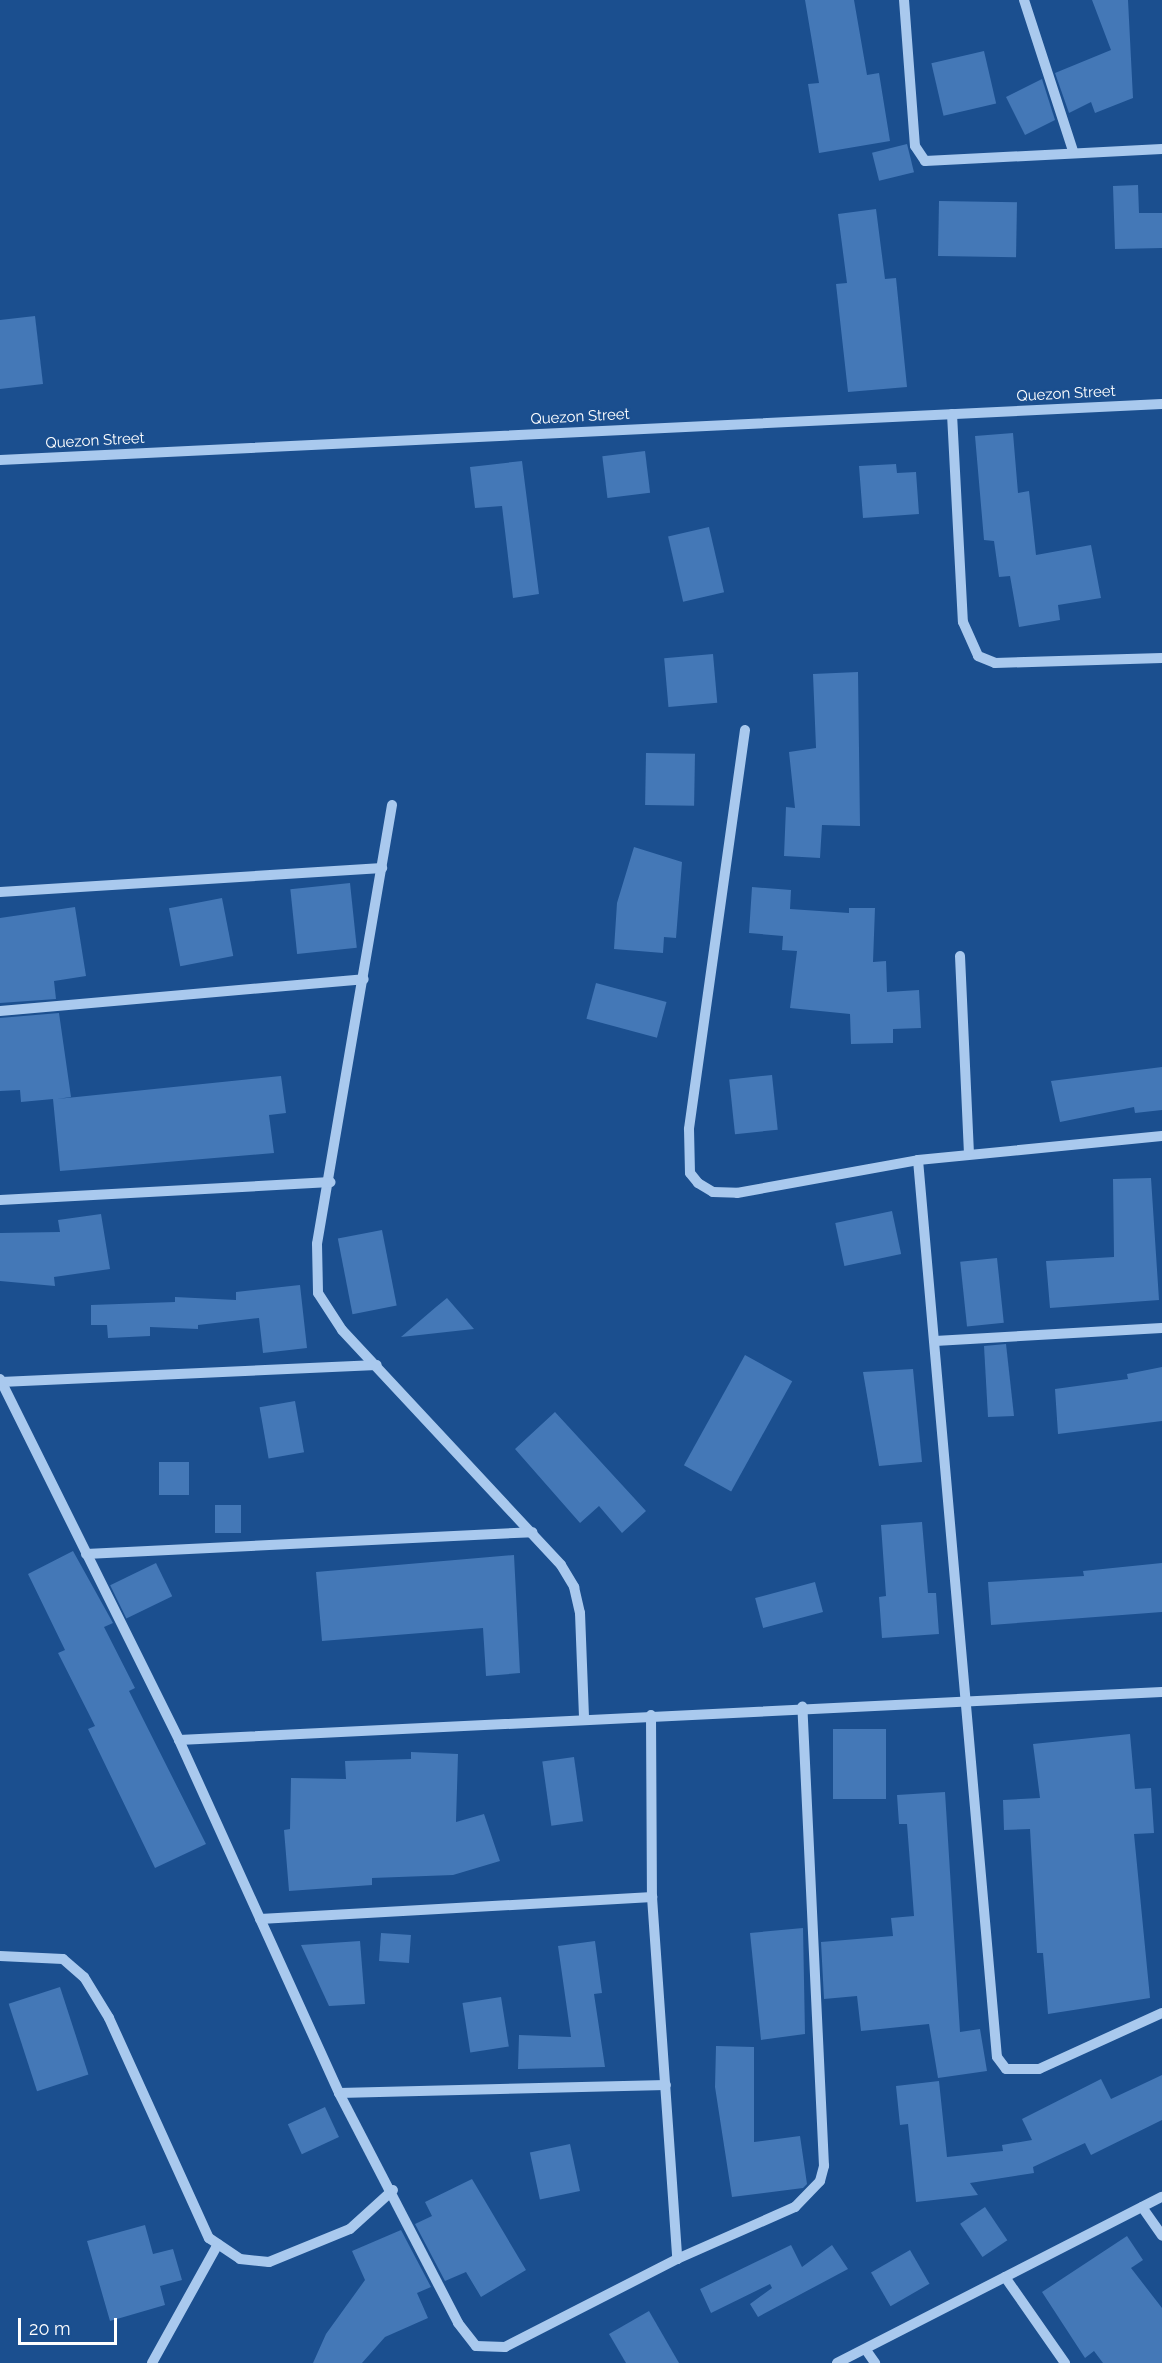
<!DOCTYPE html>
<html>
<head>
<meta charset="utf-8">
<style>
  body { margin:0 }
  #map { position:relative; width:1162px; height:2363px; overflow:hidden; background:#1b4f8f; font-family:Raleway,sans-serif }
  div>[style] { position:absolute }
  .building>* { inset:0; background:#4478b7; transform-origin:0 0 }
  .minor>* { height:10px; margin:-5px; padding:0 5px; transform-origin:5px; border-radius:5px; background:#a9c9ee }
  span { translate:-50% -50%; white-space:nowrap; text-align:center; line-height:1.15; -webkit-text-stroke:4.5px #1b4f8f; paint-order:stroke }
  .street-label { font-size:15px; color:#fff }
  .scale { position:absolute; left:18px; top:2318px; width:99px; height:27px; box-sizing:border-box; border:3px solid #fff; border-top:0; padding-left:8px; font-size:18px; line-height:21px; white-space:nowrap; color:#fff; -webkit-text-stroke:4px #1b4f8f; paint-order:stroke }
</style>
</head>
<body>
<div id="map">
  <div class="building">
    <i style="clip-path:polygon(805px 0,854px 0,867px 75px,879px 73px,890px 141px,819px 153px,808px 84px,819px 83px)"></i>
    <i style="clip-path:polygon(1092px 0,1128px 0,1133px 98px,1095px 113px,1091px 102px,1069px 113px,1055px 73px,1111px 50px)"></i>
    <i style="left:984px;top:51px;width:54px;height:54px;rotate:77deg"></i>
    <i style="clip-path:polygon(1042px 79px,1055px 120px,1025px 135px,1006px 97px)"></i>
    <i style="left:907px;top:144px;width:29px;height:36px;rotate:76deg"></i>
    <i style="clip-path:polygon(1138px 185px,1139px 213px,1162px 213px,1162px 248px,1115px 249px,1113px 186px)"></i>
    <i style="left:939px;top:201px;width:78px;height:55px;rotate:1deg"></i>
    <i style="clip-path:polygon(876px 209px,885px 279px,896px 278px,907px 387px,848px 392px,836px 284px,847px 283px,838px 214px)"></i>
    <i style="clip-path:polygon(35px 316px,43px 384px,0 389px,0 320px)"></i>
    <i style="clip-path:polygon(1013px 433px,1018px 493px,1029px 491px,1036px 555px,1091px 545px,1101px 598px,1058px 605px,1060px 620px,1019px 627px,1010px 576px,999px 577px,994px 541px,984px 540px,975px 436px)"></i>
    <i style="left:645px;top:451px;width:42px;height:43px;rotate:83deg"></i>
    <i style="clip-path:polygon(522px 461px,539px 594px,513px 598px,502px 506px,475px 508px,470px 467px)"></i>
    <i style="clip-path:polygon(896px 464px,897px 473px,916px 472px,919px 514px,863px 518px,859px 466px)"></i>
    <i style="left:709px;top:527px;width:67px;height:42px;rotate:77deg"></i>
    <i style="left:713px;top:654px;width:49px;height:49px;rotate:85deg"></i>
    <i style="clip-path:polygon(858px 672px,860px 826px,822px 825px,820px 858px,784px 856px,786px 807px,795px 808px,789px 752px,816px 748px,813px 674px)"></i>
    <i style="left:646px;top:753px;width:49px;height:52px;rotate:1deg"></i>
    <i style="clip-path:polygon(634px 847px,682px 862px,676px 938px,664px 937px,663px 953px,614px 949px,617px 903px)"></i>
    <i style="left:350px;top:883px;width:65px;height:60px;rotate:84deg"></i>
    <i style="clip-path:polygon(752px 887px,791px 890px,790px 909px,849px 913px,849px 908px,875px 908px,873px 962px,886px 961px,887px 992px,919px 990px,921px 1028px,893px 1029px,893px 1043px,851px 1044px,850px 1014px,790px 1008px,797px 951px,782px 950px,783px 936px,749px 933px)"></i>
    <i style="left:222px;top:898px;width:59px;height:54px;rotate:79deg"></i>
    <i style="clip-path:polygon(75px 907px,86px 976px,54px 981px,56px 999px,0 1003px,0 918px)"></i>
    <i style="left:596px;top:983px;width:73px;height:37px;rotate:15deg"></i>
    <i style="clip-path:polygon(59px 1013px,71px 1097px,57px 1099px,281px 1076px,286px 1113px,269px 1115px,274px 1153px,60px 1171px,53px 1099px,21px 1102px,20px 1090px,0 1091px,0 1018px)"></i>
    <i style="clip-path:polygon(1162px 1067px,1162px 1110px,1135px 1113px,1134px 1107px,1060px 1122px,1051px 1081px)"></i>
    <i style="left:772px;top:1075px;width:55px;height:43px;rotate:84deg"></i>
    <i style="clip-path:polygon(1151px 1178px,1159px 1300px,1050px 1308px,1046px 1261px,1114px 1257px,1113px 1179px)"></i>
    <i style="left:892px;top:1211px;width:44px;height:58px;rotate:78deg"></i>
    <i style="clip-path:polygon(101px 1214px,110px 1269px,54px 1277px,55px 1286px,0 1281px,0 1233px,60px 1232px,58px 1220px)"></i>
    <i style="left:382px;top:1230px;width:77px;height:45px;rotate:79deg"></i>
    <i style="left:997px;top:1258px;width:65px;height:37px;rotate:84deg"></i>
    <i style="clip-path:polygon(300px 1285px,307px 1348px,263px 1353px,259px 1318px,198px 1325px,198px 1329px,150px 1327px,150px 1336px,108px 1338px,107px 1325px,91px 1325px,91px 1305px,175px 1302px,175px 1297px,236px 1300px,236px 1292px)"></i>
    <i style="clip-path:polygon(447px 1298px,474px 1329px,401px 1337px,436px 1307px)"></i>
    <i style="clip-path:polygon(1006px 1344px,1014px 1416px,988px 1417px,984px 1346px)"></i>
    <i style="left:745px;top:1355px;width:54px;height:126px;rotate:29deg"></i>
    <i style="clip-path:polygon(1162px 1367px,1162px 1421px,1058px 1434px,1055px 1389px,1128px 1379px,1127px 1374px)"></i>
    <i style="clip-path:polygon(913px 1369px,922px 1462px,879px 1466px,863px 1372px)"></i>
    <i style="left:295px;top:1401px;width:52px;height:36px;rotate:80deg"></i>
    <i style="clip-path:polygon(555px 1412px,646px 1511px,622px 1533px,599px 1506px,580px 1523px,515px 1449px)"></i>
    <i style="left:159px;top:1462px;width:30px;height:33px"></i>
    <i style="left:215px;top:1505px;width:26px;height:28px"></i>
    <i style="clip-path:polygon(922px 1522px,928px 1593px,936px 1593px,939px 1634px,882px 1638px,879px 1597px,886px 1596px,881px 1525px)"></i>
    <i style="clip-path:polygon(73px 1551px,113px 1623px,104px 1627px,135px 1688px,129px 1691px,206px 1844px,155px 1868px,88px 1729px,95px 1726px,58px 1653px,65px 1650px,28px 1574px)"></i>
    <i style="clip-path:polygon(514px 1555px,520px 1673px,486px 1676px,483px 1628px,322px 1641px,316px 1572px)"></i>
    <i style="left:156px;top:1563px;width:37px;height:51px;rotate:64deg"></i>
    <i style="clip-path:polygon(1162px 1563px,1162px 1612px,991px 1625px,988px 1582px,1084px 1576px,1083px 1571px)"></i>
    <i style="left:815px;top:1582px;width:31px;height:62px;rotate:75deg"></i>
    <i style="left:833px;top:1729px;width:53px;height:70px"></i>
    <i style="clip-path:polygon(1130px 1734px,1135px 1789px,1151px 1788px,1154px 1833px,1134px 1834px,1150px 1998px,1048px 2014px,1043px 1953px,1037px 1953px,1030px 1829px,1004px 1830px,1003px 1800px,1040px 1798px,1033px 1744px)"></i>
    <i style="clip-path:polygon(411px 1752px,458px 1754px,456px 1822px,484px 1814px,500px 1861px,453px 1875px,372px 1878px,372px 1885px,289px 1891px,284px 1830px,290px 1829px,291px 1778px,346px 1779px,345px 1761px,411px 1759px)"></i>
    <i style="left:574px;top:1757px;width:65px;height:32px;rotate:82deg"></i>
    <i style="clip-path:polygon(945px 1792px,960px 2032px,980px 2029px,987px 2071px,938px 2078px,929px 2024px,861px 2031px,857px 1996px,824px 1999px,821px 1942px,893px 1936px,891px 1918px,914px 1916px,907px 1824px,899px 1824px,897px 1795px)"></i>
    <i style="clip-path:polygon(803px 1928px,805px 2034px,761px 2040px,750px 1933px)"></i>
    <i style="left:381px;top:1933px;width:30px;height:28px;rotate:4deg"></i>
    <i style="clip-path:polygon(360px 1941px,365px 2004px,329px 2006px,301px 1945px)"></i>
    <i style="clip-path:polygon(595px 1941px,602px 1993px,594px 1994px,605px 2067px,518px 2069px,519px 2035px,571px 2037px,558px 1946px)"></i>
    <i style="left:60px;top:1987px;width:92px;height:54px;rotate:72deg"></i>
    <i style="left:501px;top:1997px;width:50px;height:39px;rotate:81deg"></i>
    <i style="clip-path:polygon(716px 2046px,754px 2047px,754px 2142px,800px 2136px,807px 2184px,803px 2188px,732px 2197px,715px 2087px)"></i>
    <i style="clip-path:polygon(1162px 2075px,1162px 2120px,1091px 2155px,1085px 2143px,1033px 2167px,1034px 2173px,970px 2183px,978px 2195px,916px 2202px,908px 2124px,900px 2125px,896px 2086px,939px 2081px,947px 2157px,1003px 2151px,1002px 2145px,1032px 2140px,1022px 2119px,1101px 2079px,1111px 2099px)"></i>
    <i style="left:325px;top:2107px;width:33px;height:41px;rotate:65deg"></i>
    <i style="left:570px;top:2144px;width:48px;height:41px;rotate:78deg"></i>
    <i style="clip-path:polygon(472px 2179px,526px 2270px,481px 2297px,466px 2272px,445px 2281px,415px 2224px,432px 2216px,425px 2202px)"></i>
    <i style="left:985px;top:2207px;width:40px;height:30px;rotate:56deg"></i>
    <i style="clip-path:polygon(145px 2225px,153px 2254px,173px 2249px,182px 2280px,160px 2286px,165px 2305px,110px 2321px,87px 2241px)"></i>
    <i style="clip-path:polygon(401px 2230px,431px 2287px,417px 2293px,428px 2318px,385px 2337px,362px 2363px,313px 2363px,326px 2334px,365px 2280px,352px 2251px)"></i>
    <i style="clip-path:polygon(1127px 2236px,1143px 2260px,1131px 2268px,1162px 2308px,1162px 2363px,1103px 2363px,1094px 2351px,1085px 2358px,1042px 2292px)"></i>
    <i style="clip-path:polygon(791px 2245px,802px 2267px,832px 2245px,848px 2269px,758px 2317px,750px 2304px,772px 2288px,770px 2284px,711px 2313px,700px 2289px)"></i>
    <i style="left:910px;top:2250px;width:39px;height:45px;rotate:60deg"></i>
    <i style="clip-path:polygon(649px 2311px,679px 2363px,626px 2363px,609px 2334px)"></i>
  </div>
  <div class="minor">
    <i style="left:904px;top:0;width:146px;rotate:85.7deg"></i>
    <i style="left:915px;top:146px;width:18px;rotate:56deg"></i>
    <i style="left:925px;top:161px;width:237px;rotate:-2.9deg"></i>
    <i style="left:1024px;top:0;width:159px;rotate:72deg"></i>
    <i style="left:952px;top:414px;width:208px;rotate:87deg"></i>
    <i style="left:963px;top:622px;width:37px;rotate:66deg"></i>
    <i style="left:978px;top:656px;width:18px;rotate:22deg"></i>
    <i style="left:995px;top:663px;width:167px;rotate:-1.7deg"></i>
    <i style="left:0;top:460px;width:1163px;rotate:-2.76deg"></i>
    <i style="left:745px;top:730px;width:403px;rotate:98deg"></i>
    <i style="left:689px;top:1129px;width:44px;rotate:88.7deg"></i>
    <i style="left:690px;top:1173px;width:13px;rotate:51deg"></i>
    <i style="left:698px;top:1183px;width:17px;rotate:31deg"></i>
    <i style="left:713px;top:1192px;width:24px;rotate:2deg"></i>
    <i style="left:737px;top:1193px;width:184px;rotate:-10.3deg"></i>
    <i style="left:918px;top:1160px;width:245px;rotate:-5.6deg"></i>
    <i style="left:392px;top:805px;width:445px;rotate:99.7deg"></i>
    <i style="left:317px;top:1244px;width:49px;rotate:88.8deg"></i>
    <i style="left:318px;top:1293px;width:44px;rotate:57deg"></i>
    <i style="left:342px;top:1330px;width:321px;rotate:47deg"></i>
    <i style="left:561px;top:1565px;width:26px;rotate:59deg"></i>
    <i style="left:574px;top:1587px;width:27px;rotate:77deg"></i>
    <i style="left:580px;top:1613px;width:103px;rotate:87.8deg"></i>
    <i style="left:0;top:892px;width:383px;rotate:-3.6deg"></i>
    <i style="left:960px;top:956px;width:198px;rotate:87.4deg"></i>
    <i style="left:0;top:1011px;width:365px;rotate:-5deg"></i>
    <i style="left:918px;top:1160px;width:900px;rotate:84.97deg"></i>
    <i style="left:997px;top:2057px;width:15px;rotate:53deg"></i>
    <i style="left:1006px;top:2069px;width:33px"></i>
    <i style="left:1039px;top:2069px;width:135px;rotate:-24.5deg"></i>
    <i style="left:0;top:1200px;width:331px;rotate:-3.1deg"></i>
    <i style="left:935px;top:1341px;width:227px;rotate:-3.3deg"></i>
    <i style="left:0;top:1379px;width:403px;rotate:63.6deg"></i>
    <i style="left:179px;top:1740px;width:388px;rotate:65.6deg"></i>
    <i style="left:339px;top:2093px;width:259px;rotate:62.6deg"></i>
    <i style="left:458px;top:2323px;width:29px;rotate:52deg"></i>
    <i style="left:476px;top:2346px;width:29px;rotate:2deg"></i>
    <i style="left:505px;top:2347px;width:193px;rotate:-27.1deg"></i>
    <i style="left:677px;top:2259px;width:129px;rotate:-23.8deg"></i>
    <i style="left:795px;top:2207px;width:36px;rotate:-46deg"></i>
    <i style="left:820px;top:2181px;width:16px;rotate:-75deg"></i>
    <i style="left:824px;top:2166px;width:460px;rotate:-92.7deg"></i>
    <i style="left:1px;top:1382px;width:376px;rotate:-2.6deg"></i>
    <i style="left:86px;top:1554px;width:447px;rotate:-2.8deg"></i>
    <i style="left:651px;top:1715px;width:182px;rotate:89.7deg"></i>
    <i style="left:652px;top:1897px;width:363px;rotate:86deg"></i>
    <i style="left:179px;top:1740px;width:984px;rotate:-2.8deg"></i>
    <i style="left:260px;top:1919px;width:393px;rotate:-3.2deg"></i>
    <i style="left:0;top:1956px;width:63px;rotate:2.7deg"></i>
    <i style="left:63px;top:1959px;width:28px;rotate:41deg"></i>
    <i style="left:84px;top:1977px;width:48px;rotate:58.6deg"></i>
    <i style="left:109px;top:2018px;width:242px;rotate:65.6deg"></i>
    <i style="left:209px;top:2238px;width:37px;rotate:34deg"></i>
    <i style="left:240px;top:2259px;width:29px;rotate:6deg"></i>
    <i style="left:269px;top:2262px;width:87px;rotate:-22.2deg"></i>
    <i style="left:350px;top:2229px;width:58px;rotate:-42.2deg"></i>
    <i style="left:339px;top:2093px;width:327px;rotate:-1.4deg"></i>
    <i style="left:1142px;top:2207px;width:35px;rotate:55deg"></i>
    <i style="left:1005px;top:2277px;width:105px;rotate:55.1deg"></i>
    <i style="left:866px;top:2350px;width:16px;rotate:55deg"></i>
    <i style="left:152px;top:2363px;width:136px;rotate:-61deg"></i>
    <i style="left:837px;top:2363px;width:365px;rotate:-27.1deg"></i>
  </div>
  <div class="street-label">
    <span style="left:1066px;top:394px;rotate:-3deg">Quezon Street</span>
    <span style="left:580px;top:417px;rotate:-3deg">Quezon Street</span>
    <span style="left:95px;top:441px;rotate:-3deg">Quezon Street</span>
  </div>
  <div class="scale">20 m</div>
</div>
</body>
</html>
